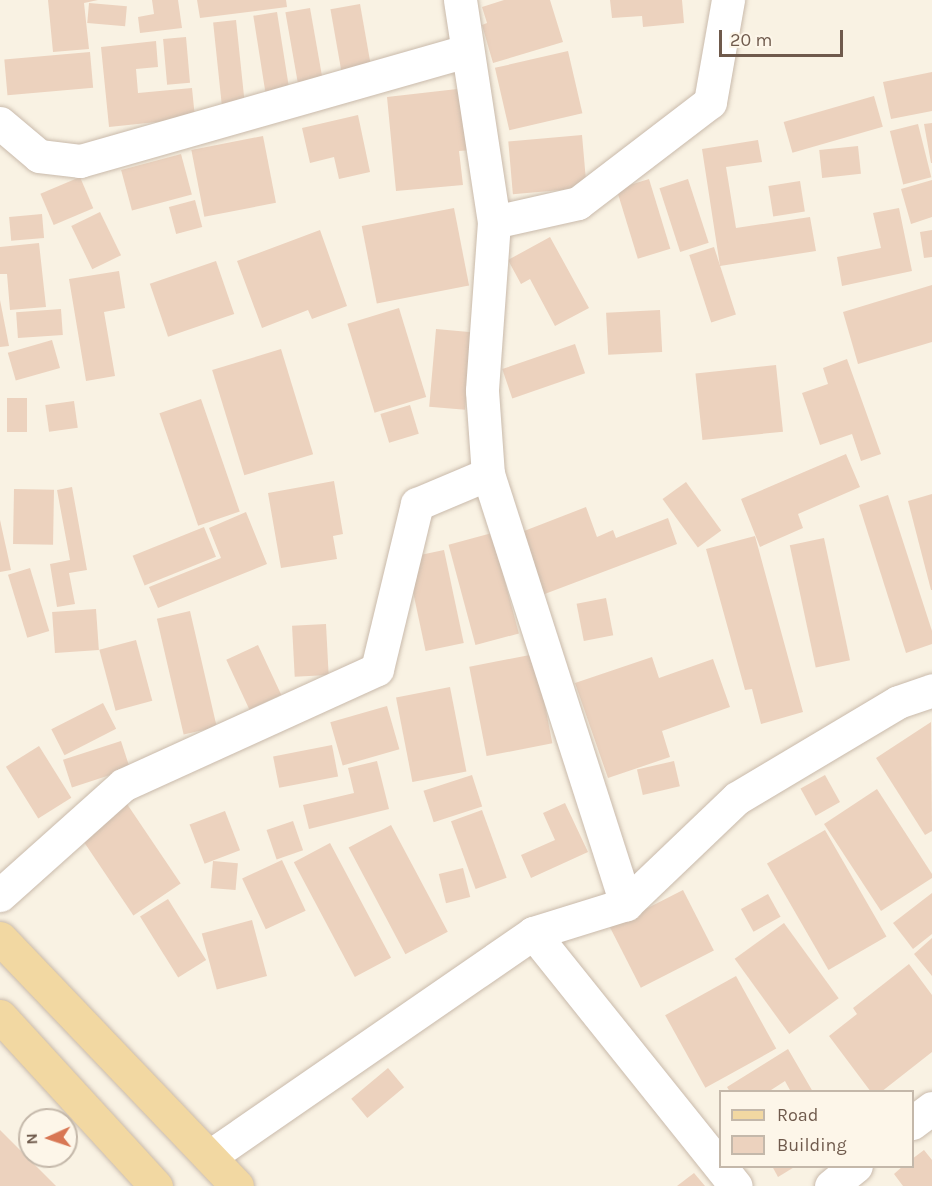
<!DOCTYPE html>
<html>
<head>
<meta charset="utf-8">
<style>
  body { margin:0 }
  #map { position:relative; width:932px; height:1186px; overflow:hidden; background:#f9f2e3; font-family:Karla,sans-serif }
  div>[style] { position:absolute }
  .building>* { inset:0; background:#ecd2be; transform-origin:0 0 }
  .roads { filter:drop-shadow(0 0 2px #c9baab) drop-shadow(0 0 2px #c9baab) }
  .minor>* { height:33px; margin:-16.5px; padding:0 16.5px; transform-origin:16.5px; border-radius:16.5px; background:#fff }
  .primary>* { height:33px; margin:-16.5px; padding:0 16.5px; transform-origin:16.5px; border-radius:16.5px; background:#f2d8a2 }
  span { translate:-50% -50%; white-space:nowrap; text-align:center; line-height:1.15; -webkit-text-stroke:4.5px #fdf6e9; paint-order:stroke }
  .legend { position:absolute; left:719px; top:1090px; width:195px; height:78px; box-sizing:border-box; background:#fdf6e9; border:2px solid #c4b8aa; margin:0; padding:8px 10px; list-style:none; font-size:18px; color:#6f5a4c }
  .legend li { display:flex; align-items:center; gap:12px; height:30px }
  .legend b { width:30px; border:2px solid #c4b8aa }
  .north { position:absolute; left:18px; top:1108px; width:60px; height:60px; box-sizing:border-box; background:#fdf6e9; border:2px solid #c4b8aa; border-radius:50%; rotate:267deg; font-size:16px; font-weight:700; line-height:24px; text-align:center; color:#6f5a4c }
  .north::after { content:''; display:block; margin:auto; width:21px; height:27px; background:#d87754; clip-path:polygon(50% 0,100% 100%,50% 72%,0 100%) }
  .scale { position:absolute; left:719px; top:30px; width:124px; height:27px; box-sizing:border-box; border:3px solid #6f5a4c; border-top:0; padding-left:8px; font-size:18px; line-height:21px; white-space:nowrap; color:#6f5a4c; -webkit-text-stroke:4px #fdf6e9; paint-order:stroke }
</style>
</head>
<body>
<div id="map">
  <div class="building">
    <i style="clip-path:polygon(48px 0,98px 0,84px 3px,89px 49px,53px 52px)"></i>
    <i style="clip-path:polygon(152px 0,178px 0,182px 28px,140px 33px,138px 17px,154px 14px)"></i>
    <i style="clip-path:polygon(197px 0,286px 0,287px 7px,200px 18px)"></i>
    <i style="clip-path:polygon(504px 0,550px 0,563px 42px,493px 63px,482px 25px,487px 23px,482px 7px)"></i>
    <i style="clip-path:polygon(610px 0,682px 0,684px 23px,643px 27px,642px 16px,612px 18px)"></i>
    <i style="left:89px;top:3px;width:38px;height:20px;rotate:5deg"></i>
    <i style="left:360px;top:4px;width:66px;height:30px;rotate:80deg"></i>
    <i style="left:310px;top:8px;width:71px;height:25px;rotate:80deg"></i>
    <i style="left:277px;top:12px;width:81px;height:24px;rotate:81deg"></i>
    <i style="left:236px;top:20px;width:85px;height:23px;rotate:84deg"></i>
    <i style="left:186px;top:37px;width:46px;height:23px;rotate:85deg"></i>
    <i style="clip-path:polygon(156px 41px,158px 67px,136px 69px,138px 93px,192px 88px,195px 118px,109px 127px,101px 47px)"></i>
    <i style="left:568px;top:51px;width:64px;height:75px;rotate:77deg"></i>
    <i style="left:90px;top:52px;width:36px;height:86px;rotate:85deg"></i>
    <i style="clip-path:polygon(932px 72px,932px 111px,891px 119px,883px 82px)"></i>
    <i style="clip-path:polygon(466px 88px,472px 150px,459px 151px,463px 185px,396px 191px,387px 97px)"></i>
    <i style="left:874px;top:96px;width:32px;height:94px;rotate:74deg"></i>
    <i style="clip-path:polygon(358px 115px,370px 172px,339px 179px,334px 157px,310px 163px,302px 128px)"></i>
    <i style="clip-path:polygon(932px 123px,932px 163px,931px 163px,924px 124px)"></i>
    <i style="left:918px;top:124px;width:55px;height:29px;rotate:76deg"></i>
    <i style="left:582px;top:135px;width:53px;height:74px;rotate:85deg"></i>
    <i style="left:263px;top:136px;width:68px;height:73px;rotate:79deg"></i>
    <i style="clip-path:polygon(758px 140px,762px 162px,726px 167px,736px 228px,810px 217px,816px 251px,720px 266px,702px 149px)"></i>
    <i style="left:858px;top:146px;width:28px;height:39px;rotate:84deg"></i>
    <i style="left:181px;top:154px;width:42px;height:62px;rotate:75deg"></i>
    <i style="left:80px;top:177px;width:34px;height:43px;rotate:67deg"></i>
    <i style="left:649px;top:179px;width:73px;height:34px;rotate:73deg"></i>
    <i style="left:688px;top:179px;width:67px;height:30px;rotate:72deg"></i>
    <i style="clip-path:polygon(932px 180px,932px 217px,911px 224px,901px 189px)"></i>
    <i style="left:800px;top:181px;width:31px;height:32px;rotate:81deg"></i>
    <i style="left:195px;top:200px;width:28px;height:27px;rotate:75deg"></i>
    <i style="left:454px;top:208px;width:79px;height:94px;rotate:79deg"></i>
    <i style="clip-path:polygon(899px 208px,912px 271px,842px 286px,837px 257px,881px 248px,873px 213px)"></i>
    <i style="left:100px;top:212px;width:48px;height:32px;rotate:64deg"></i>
    <i style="left:42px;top:214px;width:24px;height:33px;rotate:85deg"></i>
    <i style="clip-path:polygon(320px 230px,347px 306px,312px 319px,308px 310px,262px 328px,237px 261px)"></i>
    <i style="clip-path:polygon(932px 230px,932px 257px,924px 258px,920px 232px)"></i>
    <i style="clip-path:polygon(550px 237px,589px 308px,555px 326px,530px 279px,521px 284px,508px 260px)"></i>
    <i style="clip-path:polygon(39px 243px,46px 307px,10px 310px,7px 274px,0 274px,0 247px)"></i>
    <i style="left:714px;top:247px;width:71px;height:26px;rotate:72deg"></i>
    <i style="left:216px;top:261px;width:56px;height:70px;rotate:71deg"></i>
    <i style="clip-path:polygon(119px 271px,125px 308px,104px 312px,115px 376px,86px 381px,69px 279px)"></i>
    <i style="clip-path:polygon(932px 285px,932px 342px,858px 364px,843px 312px)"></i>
    <i style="clip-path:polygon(0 300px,9px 346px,0 347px)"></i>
    <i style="left:399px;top:308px;width:93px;height:54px;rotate:73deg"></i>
    <i style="left:61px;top:309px;width:26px;height:45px;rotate:86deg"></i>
    <i style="left:660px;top:310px;width:42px;height:54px;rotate:87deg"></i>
    <i style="left:436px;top:329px;width:36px;height:78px;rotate:5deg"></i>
    <i style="left:52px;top:340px;width:29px;height:46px;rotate:74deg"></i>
    <i style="left:575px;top:344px;width:31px;height:77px;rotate:71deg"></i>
    <i style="left:281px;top:349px;width:110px;height:72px;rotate:73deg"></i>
    <i style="clip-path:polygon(847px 359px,881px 454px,861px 461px,852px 434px,820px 445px,802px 393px,828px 384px,823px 368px)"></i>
    <i style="left:776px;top:365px;width:67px;height:81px;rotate:84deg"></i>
    <i style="left:7px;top:398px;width:20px;height:34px"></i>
    <i style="left:201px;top:399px;width:119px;height:44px;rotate:71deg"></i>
    <i style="left:74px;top:401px;width:27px;height:29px;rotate:82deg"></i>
    <i style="left:410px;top:405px;width:30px;height:31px;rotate:73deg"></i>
    <i style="clip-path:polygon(846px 454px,860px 487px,798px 514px,803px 528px,760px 547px,741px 499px)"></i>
    <i style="clip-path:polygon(334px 481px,343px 534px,333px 536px,337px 559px,281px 568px,268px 493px)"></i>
    <i style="left:686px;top:482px;width:60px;height:29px;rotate:54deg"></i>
    <i style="clip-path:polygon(72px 487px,87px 570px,69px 573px,75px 604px,57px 607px,50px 564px,70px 560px,57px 490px)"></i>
    <i style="left:14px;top:489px;width:40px;height:55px;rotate:1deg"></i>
    <i style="clip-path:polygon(932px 494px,932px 590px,931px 590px,908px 501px)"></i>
    <i style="clip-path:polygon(888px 495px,932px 631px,932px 644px,906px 653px,859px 505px)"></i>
    <i style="clip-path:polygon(586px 507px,597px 537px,613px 530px,616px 538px,668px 518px,677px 544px,542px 595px,519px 533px)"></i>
    <i style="clip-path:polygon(246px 512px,267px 564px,158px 608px,149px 587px,221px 558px,209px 528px)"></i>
    <i style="clip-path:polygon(0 520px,11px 570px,0 572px)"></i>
    <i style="left:204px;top:527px;width:32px;height:77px;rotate:68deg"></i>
    <i style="left:492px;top:533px;width:104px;height:45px;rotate:75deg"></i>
    <i style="clip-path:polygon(755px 536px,803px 712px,761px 724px,752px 689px,745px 690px,706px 549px)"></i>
    <i style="left:824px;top:538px;width:125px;height:35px;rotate:78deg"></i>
    <i style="left:444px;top:550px;width:95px;height:39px;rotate:78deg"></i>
    <i style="left:30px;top:568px;width:66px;height:23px;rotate:73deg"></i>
    <i style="left:606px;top:598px;width:38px;height:30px;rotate:79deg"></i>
    <i style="left:96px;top:609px;width:41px;height:44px;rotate:86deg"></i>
    <i style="left:190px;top:611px;width:119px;height:34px;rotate:77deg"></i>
    <i style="left:326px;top:624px;width:51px;height:34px;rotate:87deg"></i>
    <i style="left:136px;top:640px;width:63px;height:38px;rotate:75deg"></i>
    <i style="left:258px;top:645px;width:55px;height:35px;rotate:65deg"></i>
    <i style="left:535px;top:654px;width:91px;height:67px;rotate:79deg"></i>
    <i style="clip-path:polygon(652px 657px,659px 678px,713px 659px,730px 707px,662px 731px,670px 757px,608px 778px,575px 683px)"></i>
    <i style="left:450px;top:687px;width:86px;height:55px;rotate:79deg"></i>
    <i style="left:103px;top:703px;width:29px;height:58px;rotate:63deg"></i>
    <i style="left:387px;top:706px;width:45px;height:59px;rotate:74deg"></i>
    <i style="clip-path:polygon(931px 722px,932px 831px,925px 835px,876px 758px)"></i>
    <i style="left:121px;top:741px;width:29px;height:61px;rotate:72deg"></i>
    <i style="left:332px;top:745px;width:32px;height:60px;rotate:79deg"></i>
    <i style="left:39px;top:746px;width:61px;height:39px;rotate:58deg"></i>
    <i style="clip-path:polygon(377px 761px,389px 809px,309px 829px,303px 805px,354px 793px,348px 768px)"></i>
    <i style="left:674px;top:761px;width:26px;height:38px;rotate:77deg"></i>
    <i style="left:472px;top:775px;width:33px;height:51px;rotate:72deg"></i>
    <i style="left:825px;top:775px;width:31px;height:28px;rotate:61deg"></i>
    <i style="clip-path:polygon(877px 789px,932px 874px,932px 878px,881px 911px,824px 824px)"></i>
    <i style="clip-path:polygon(565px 803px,588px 852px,531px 878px,521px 855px,555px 840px,543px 813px)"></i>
    <i style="left:127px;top:804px;width:96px;height:57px;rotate:56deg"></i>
    <i style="left:482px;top:810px;width:72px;height:33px;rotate:70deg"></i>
    <i style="left:225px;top:811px;width:42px;height:38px;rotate:69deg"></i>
    <i style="left:293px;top:821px;width:31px;height:28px;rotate:71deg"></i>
    <i style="left:391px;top:825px;width:121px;height:48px;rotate:62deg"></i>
    <i style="left:825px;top:830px;width:123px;height:67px;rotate:60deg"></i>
    <i style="left:330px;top:843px;width:130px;height:41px;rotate:62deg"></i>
    <i style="left:282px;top:860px;width:56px;height:44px;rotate:65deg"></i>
    <i style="left:213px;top:861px;width:25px;height:27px;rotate:5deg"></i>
    <i style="left:463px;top:868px;width:30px;height:25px;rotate:76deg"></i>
    <i style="left:683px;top:890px;width:68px;height:82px;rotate:63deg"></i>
    <i style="clip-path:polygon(932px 893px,932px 934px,913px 949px,893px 923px)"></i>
    <i style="left:768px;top:894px;width:26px;height:31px;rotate:61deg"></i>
    <i style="left:168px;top:899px;width:72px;height:33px;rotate:58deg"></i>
    <i style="left:252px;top:920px;width:58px;height:52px;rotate:75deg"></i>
    <i style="left:784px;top:923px;width:93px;height:61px;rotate:54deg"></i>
    <i style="clip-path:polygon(932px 938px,932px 976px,914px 954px)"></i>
    <i style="clip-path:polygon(909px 964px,932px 995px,932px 1052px,881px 1092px,871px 1092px,829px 1036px,857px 1014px,853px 1008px)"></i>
    <i style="left:736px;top:976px;width:83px;height:81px;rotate:61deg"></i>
    <i style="clip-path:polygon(788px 1049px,813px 1092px,791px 1092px,785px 1081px,768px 1092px,730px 1092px,727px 1087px)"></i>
    <i style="left:388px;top:1068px;width:25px;height:48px;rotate:50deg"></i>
    <i style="clip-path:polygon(0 1130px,56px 1186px,0 1186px)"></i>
    <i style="clip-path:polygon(924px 1150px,932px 1160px,932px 1186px,903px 1186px,894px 1174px,903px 1166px,912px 1166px,912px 1159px)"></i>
    <i style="clip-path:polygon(772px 1166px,796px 1166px,778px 1177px)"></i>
    <i style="clip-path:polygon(694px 1173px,705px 1186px,677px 1186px)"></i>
  </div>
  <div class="roads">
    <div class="minor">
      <i style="left:460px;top:0;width:225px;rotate:81.3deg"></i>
      <i style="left:494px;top:222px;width:169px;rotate:94.1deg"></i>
      <i style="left:482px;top:391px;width:83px;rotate:85.9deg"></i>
      <i style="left:488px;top:474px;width:452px;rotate:72.2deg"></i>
      <i style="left:0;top:123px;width:51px;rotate:40.2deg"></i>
      <i style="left:39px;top:156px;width:41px;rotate:7deg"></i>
      <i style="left:80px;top:161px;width:402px;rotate:-15.9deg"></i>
      <i style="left:494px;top:222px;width:86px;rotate:-12.7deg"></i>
      <i style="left:578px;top:203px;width:166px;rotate:-37.4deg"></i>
      <i style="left:710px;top:102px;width:104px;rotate:-80deg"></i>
      <i style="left:0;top:895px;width:165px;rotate:-41.8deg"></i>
      <i style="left:123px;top:785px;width:279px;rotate:-24.5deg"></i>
      <i style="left:377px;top:669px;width:170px;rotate:-76.4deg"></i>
      <i style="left:417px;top:504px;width:77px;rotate:-22.9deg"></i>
      <i style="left:533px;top:933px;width:324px;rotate:51.3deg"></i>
      <i style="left:912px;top:1123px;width:25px;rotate:-37deg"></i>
      <i style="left:210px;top:1156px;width:393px;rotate:-34.6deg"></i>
      <i style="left:533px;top:933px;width:97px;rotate:-17.3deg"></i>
      <i style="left:626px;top:904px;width:153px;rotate:-43.7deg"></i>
      <i style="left:737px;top:798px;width:187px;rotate:-30.8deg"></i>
      <i style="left:898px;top:702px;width:36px;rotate:-19deg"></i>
      <i style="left:831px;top:1186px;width:32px;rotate:-39deg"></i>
    </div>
    <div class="primary">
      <i style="left:0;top:938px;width:343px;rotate:46.3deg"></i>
      <i style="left:0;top:1016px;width:231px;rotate:47.5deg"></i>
    </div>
  </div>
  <ul class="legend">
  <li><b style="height:8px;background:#f2d8a2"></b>Road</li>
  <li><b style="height:16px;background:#ecd2be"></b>Building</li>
  </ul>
  <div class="north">N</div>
  <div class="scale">20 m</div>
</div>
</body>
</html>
